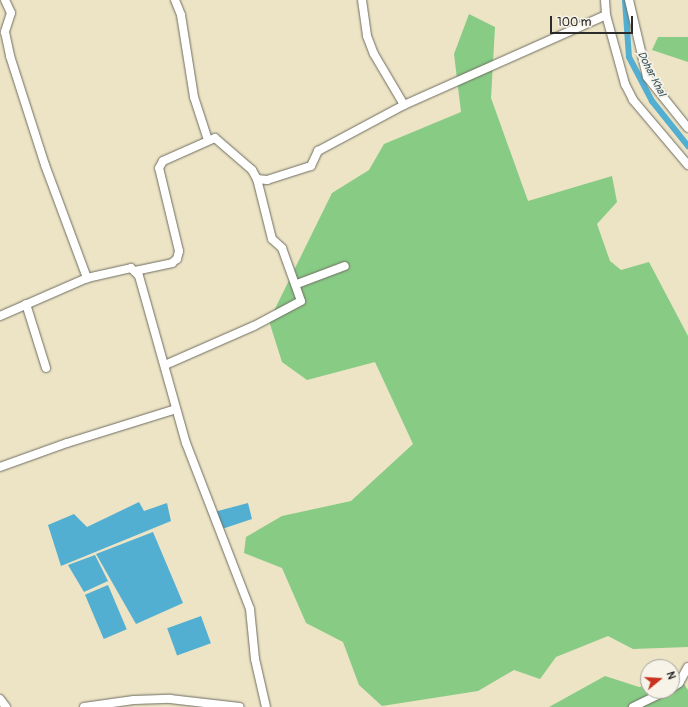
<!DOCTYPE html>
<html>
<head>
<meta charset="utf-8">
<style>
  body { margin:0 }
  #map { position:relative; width:688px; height:707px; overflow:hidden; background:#ece4c5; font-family:Pangolin,sans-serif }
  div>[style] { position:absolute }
  .green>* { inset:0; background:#87cb85 }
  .water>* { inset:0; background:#53afd1; transform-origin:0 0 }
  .canal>* { height:6px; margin:-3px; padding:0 3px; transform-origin:3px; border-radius:3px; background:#53afd1 }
  .roads { filter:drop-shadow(0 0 1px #6f6c61) drop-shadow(0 0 1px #6f6c61) }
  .minor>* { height:8px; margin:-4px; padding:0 4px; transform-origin:4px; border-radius:4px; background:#fff }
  span { translate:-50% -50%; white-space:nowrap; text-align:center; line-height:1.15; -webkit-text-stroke:3.5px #f7f3e8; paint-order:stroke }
  .water-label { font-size:11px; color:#395965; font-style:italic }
  .north { position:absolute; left:640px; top:659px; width:40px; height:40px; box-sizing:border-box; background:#f7f3e8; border:1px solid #a5a39c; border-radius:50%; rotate:72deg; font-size:11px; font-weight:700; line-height:16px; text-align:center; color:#2b2b2b }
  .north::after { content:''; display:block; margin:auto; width:14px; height:18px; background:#c8321e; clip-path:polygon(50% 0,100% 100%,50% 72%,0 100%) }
  .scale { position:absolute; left:550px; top:16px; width:83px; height:18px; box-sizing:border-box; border:2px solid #2b2b2b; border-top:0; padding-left:5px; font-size:12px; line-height:14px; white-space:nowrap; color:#2b2b2b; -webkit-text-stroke:3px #f7f3e8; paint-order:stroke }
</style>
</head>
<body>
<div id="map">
  <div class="green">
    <i style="clip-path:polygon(469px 14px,495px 27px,491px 98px,528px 201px,612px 176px,617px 202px,597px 224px,610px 261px,621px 270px,649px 262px,688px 336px,688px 647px,633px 649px,608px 636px,556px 657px,540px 679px,514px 670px,478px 691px,382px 706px,359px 685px,343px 642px,306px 623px,282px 568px,244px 553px,246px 537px,282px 516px,351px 501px,413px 444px,375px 362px,307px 380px,282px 362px,269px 321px,332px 193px,369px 170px,384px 144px,461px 112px,454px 54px)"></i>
    <i style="clip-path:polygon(658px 37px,688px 37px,688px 62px,652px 50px)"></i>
    <i style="clip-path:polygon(605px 676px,639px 687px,648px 685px,648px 691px,672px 691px,672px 679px,679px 677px,688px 690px,688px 707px,549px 707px)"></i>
  </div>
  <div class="water">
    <i style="clip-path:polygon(139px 502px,144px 511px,167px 503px,171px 521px,61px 566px,48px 525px,74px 514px,87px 527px)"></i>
    <i style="clip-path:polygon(248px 503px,252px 519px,222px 529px,214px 512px)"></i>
    <i style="clip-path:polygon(153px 532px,183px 603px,136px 624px,96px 554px)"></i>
    <i style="clip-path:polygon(95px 555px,108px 581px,84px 592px,68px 565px)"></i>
    <i style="left:108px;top:585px;width:48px;height:25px;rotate:67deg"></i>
    <i style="left:201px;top:616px;width:29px;height:36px;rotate:70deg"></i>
  </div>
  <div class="canal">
    <i style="left:625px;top:0;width:57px;rotate:86deg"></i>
    <i style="left:629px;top:57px;width:50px;rotate:62.4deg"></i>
    <i style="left:652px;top:101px;width:58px;rotate:51.3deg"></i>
  </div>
  <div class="roads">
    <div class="minor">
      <i style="left:5px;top:0;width:14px;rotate:65deg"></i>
      <i style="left:11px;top:13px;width:20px;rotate:108deg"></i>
      <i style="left:5px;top:32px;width:25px;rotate:78deg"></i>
      <i style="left:10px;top:56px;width:114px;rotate:72.2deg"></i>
      <i style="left:45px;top:165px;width:121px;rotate:69.6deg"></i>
      <i style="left:87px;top:278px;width:45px;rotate:-12.8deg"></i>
      <i style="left:131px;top:268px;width:11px;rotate:45deg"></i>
      <i style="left:139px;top:276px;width:173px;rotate:74.3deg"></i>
      <i style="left:186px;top:443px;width:178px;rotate:68.9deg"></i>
      <i style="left:250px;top:609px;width:50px;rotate:84.3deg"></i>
      <i style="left:255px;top:659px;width:49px;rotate:77.1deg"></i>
      <i style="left:175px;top:0;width:16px;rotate:68deg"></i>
      <i style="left:181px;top:15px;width:83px;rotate:81deg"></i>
      <i style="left:194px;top:97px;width:45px;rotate:72deg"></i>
      <i style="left:362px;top:0;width:36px;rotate:82deg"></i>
      <i style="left:367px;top:36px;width:19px;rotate:69deg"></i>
      <i style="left:374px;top:54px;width:59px;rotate:59.5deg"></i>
      <i style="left:605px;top:0;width:15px;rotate:86deg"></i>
      <i style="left:606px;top:15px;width:72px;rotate:74.6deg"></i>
      <i style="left:625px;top:84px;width:18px;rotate:63deg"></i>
      <i style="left:633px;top:100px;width:85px;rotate:49.8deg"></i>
      <i style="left:629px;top:0;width:79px;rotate:76.8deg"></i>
      <i style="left:647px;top:77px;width:65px;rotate:51.2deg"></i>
      <i style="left:135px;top:271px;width:38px;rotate:-12deg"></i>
      <i style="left:172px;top:263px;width:6px;rotate:-39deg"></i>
      <i style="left:177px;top:259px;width:8px;rotate:-76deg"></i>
      <i style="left:179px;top:251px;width:85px;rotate:-103.5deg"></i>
      <i style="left:159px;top:168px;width:8px;rotate:-60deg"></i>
      <i style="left:163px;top:161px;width:57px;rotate:-23.9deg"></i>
      <i style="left:215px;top:138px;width:49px;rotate:40.9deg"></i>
      <i style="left:252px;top:170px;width:10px;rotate:61deg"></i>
      <i style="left:257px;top:179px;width:10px;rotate:6deg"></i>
      <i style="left:267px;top:180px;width:46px;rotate:-17.7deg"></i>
      <i style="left:311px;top:166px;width:17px;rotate:-65deg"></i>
      <i style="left:318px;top:151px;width:98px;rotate:-28.1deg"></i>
      <i style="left:404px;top:105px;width:221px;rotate:-24deg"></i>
      <i style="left:297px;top:284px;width:51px;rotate:-20.6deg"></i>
      <i style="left:26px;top:304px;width:67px;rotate:72.6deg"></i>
      <i style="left:0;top:316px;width:95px;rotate:-23.6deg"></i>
      <i style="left:165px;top:365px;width:97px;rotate:-23.7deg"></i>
      <i style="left:254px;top:326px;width:53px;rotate:-28deg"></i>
      <i style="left:301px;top:301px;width:56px;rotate:-109.7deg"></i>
      <i style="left:282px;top:248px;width:13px;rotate:-138deg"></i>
      <i style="left:272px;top:239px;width:62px;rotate:-104deg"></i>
      <i style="left:0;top:467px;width:71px;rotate:-19.7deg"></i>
      <i style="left:67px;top:443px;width:114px;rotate:-17.3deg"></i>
      <i style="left:672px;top:688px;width:9px;rotate:-36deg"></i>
      <i style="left:679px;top:683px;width:18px;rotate:-61deg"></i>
      <i style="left:0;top:699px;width:10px;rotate:53deg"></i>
      <i style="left:84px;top:707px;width:50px;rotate:-8deg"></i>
      <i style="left:134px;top:700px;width:36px;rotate:-2deg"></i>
      <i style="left:170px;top:699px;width:70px;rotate:6.5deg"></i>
      <i style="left:633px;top:707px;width:37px;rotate:-26deg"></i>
    </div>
  </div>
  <div class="water-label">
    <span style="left:651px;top:74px;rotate:63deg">Dohar Khal</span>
  </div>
  <div class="north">N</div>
  <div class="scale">100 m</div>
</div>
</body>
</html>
